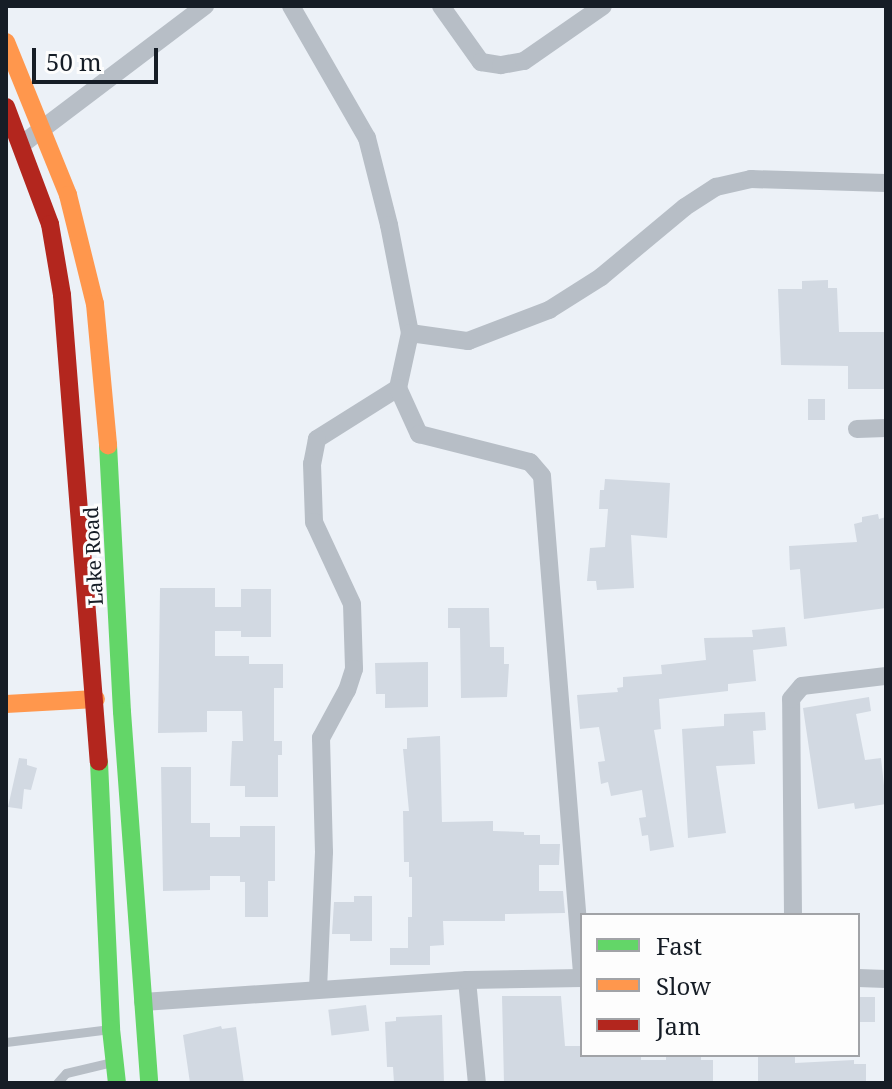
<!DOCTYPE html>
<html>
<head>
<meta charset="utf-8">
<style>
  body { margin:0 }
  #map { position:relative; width:892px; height:1089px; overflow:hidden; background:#ecf1f7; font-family:"Noto Serif",serif }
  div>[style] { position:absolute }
  .building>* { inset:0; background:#d2d9e2; transform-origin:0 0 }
  .lane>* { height:9px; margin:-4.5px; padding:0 4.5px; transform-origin:4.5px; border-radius:4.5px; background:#b7bec6 }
  .street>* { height:18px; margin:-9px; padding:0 9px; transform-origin:9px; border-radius:9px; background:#b7bec6 }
  .fast>* { height:18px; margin:-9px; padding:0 9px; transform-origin:9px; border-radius:9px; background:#63d668 }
  .slow>* { height:18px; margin:-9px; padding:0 9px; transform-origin:9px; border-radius:9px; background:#ff974d }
  .jam>* { height:18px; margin:-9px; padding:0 9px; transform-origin:9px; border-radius:9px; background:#b3261e }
  span { translate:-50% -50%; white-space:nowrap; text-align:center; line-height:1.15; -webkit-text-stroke:6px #fdfdfd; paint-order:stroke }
  .street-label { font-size:20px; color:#161d26 }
  .frame { position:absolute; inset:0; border:8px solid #161d26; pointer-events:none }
  .legend { position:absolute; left:580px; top:913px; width:280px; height:144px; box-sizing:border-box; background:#fdfdfd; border:2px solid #a1a3a7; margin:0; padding:10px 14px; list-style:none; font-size:24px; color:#161d26 }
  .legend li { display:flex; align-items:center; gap:16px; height:40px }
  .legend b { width:40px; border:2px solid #a1a3a7 }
  .scale { position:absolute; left:32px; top:48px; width:126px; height:36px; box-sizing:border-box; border:4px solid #161d26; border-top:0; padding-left:10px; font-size:24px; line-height:28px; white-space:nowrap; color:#161d26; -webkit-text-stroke:6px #fdfdfd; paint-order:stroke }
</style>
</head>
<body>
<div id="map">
  <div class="building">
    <i style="clip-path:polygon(828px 280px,828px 288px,837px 288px,839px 332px,886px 332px,886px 389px,848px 389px,848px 366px,781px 365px,778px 289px,802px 289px,802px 281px)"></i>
    <i style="left:808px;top:399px;width:17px;height:21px"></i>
    <i style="clip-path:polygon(605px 479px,670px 483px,667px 538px,631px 535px,634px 588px,597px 590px,596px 581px,587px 581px,590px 548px,605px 547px,608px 509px,599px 509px,600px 490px,604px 490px)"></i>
    <i style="clip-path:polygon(878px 514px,879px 519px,886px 517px,886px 608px,804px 619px,800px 569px,790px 570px,789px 546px,857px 542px,854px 524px,862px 522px,862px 517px)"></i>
    <i style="clip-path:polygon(160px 588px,215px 588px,215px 607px,241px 607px,241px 589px,271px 589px,271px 637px,241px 637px,241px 631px,215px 631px,215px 656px,249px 656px,249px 664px,283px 664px,283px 688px,274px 688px,274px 741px,282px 741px,282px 755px,278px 755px,278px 797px,245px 797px,245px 786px,230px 786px,232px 741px,243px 741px,242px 711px,207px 711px,207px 732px,158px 733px)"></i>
    <i style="clip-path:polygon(448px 608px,489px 608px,490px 647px,504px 647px,504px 664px,509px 664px,507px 697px,461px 698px,460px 628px,448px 628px)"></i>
    <i style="clip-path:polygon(785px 627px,787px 646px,753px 650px,756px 681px,728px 684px,728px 691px,659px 699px,661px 729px,654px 730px,674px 847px,650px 851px,648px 835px,642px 836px,639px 818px,646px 817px,642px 790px,611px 796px,608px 782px,601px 784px,598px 762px,605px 761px,599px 727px,580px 729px,577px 695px,618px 692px,617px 688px,623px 687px,623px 677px,662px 674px,661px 665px,706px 660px,704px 638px,753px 637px,752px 630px)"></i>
    <i style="clip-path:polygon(428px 662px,428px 707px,385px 708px,385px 694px,376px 694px,375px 663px)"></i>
    <i style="clip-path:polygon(869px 697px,871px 711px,856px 714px,865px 760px,881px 758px,886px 804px,855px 809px,854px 803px,818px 809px,803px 708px)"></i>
    <i style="clip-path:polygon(765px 712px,766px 730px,753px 731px,755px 764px,716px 766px,726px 833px,688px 838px,682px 729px,724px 726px,724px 714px)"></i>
    <i style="clip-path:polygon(440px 736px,442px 822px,493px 821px,493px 831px,524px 832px,524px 835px,540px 835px,540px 844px,560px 844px,559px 865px,539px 865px,539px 891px,563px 891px,565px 913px,505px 914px,505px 921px,443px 921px,444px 945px,430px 946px,430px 965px,390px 965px,390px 948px,408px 948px,408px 917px,412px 917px,412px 877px,409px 877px,409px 862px,404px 862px,403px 811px,409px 811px,403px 749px,407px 749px,407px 738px)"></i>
    <i style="clip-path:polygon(19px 758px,27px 759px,27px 765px,37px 768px,31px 790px,24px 789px,22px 809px,8px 807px)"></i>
    <i style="clip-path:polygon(161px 767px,191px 767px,191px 823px,210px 823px,210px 837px,240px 837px,240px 826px,275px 826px,275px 881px,268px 881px,268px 917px,245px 917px,245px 882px,240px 882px,240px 876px,210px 876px,210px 890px,163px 891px)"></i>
    <i style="clip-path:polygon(354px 896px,372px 896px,372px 941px,350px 941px,350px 934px,332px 934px,334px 902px,354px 902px)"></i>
    <i style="clip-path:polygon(502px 996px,561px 996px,565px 1046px,582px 1046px,582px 1055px,641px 1055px,641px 1060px,666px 1060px,666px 1055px,701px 1055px,701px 1060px,713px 1060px,713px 1083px,504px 1083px)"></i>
    <i style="left:858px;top:997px;width:17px;height:25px"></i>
    <i style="left:366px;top:1005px;width:26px;height:38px;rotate:83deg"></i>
    <i style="clip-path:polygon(442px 1015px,444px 1083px,394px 1083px,393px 1067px,387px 1067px,385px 1022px,396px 1021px,396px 1017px)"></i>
    <i style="clip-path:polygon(221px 1026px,222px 1029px,236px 1027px,244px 1083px,190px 1083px,183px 1035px)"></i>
    <i style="clip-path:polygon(758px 1055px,795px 1055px,795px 1063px,854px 1060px,854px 1064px,866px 1064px,866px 1083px,758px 1083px)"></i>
  </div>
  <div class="lane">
    <i style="left:6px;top:1042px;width:105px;rotate:-7.1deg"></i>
    <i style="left:57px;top:1083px;width:13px;rotate:-48deg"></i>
    <i style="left:66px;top:1073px;width:47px;rotate:-13.4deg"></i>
  </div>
  <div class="street">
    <i style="left:291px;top:6px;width:152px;rotate:60.1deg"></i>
    <i style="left:367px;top:138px;width:90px;rotate:75.8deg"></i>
    <i style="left:389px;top:225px;width:110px;rotate:79deg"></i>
    <i style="left:410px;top:333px;width:56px;rotate:102.3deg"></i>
    <i style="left:398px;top:388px;width:96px;rotate:147.8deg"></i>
    <i style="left:317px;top:439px;width:25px;rotate:101deg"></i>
    <i style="left:312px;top:464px;width:58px;rotate:88deg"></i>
    <i style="left:314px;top:522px;width:90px;rotate:65.1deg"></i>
    <i style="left:352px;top:604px;width:65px;rotate:88.2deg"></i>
    <i style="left:354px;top:669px;width:22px;rotate:108deg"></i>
    <i style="left:347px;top:690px;width:55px;rotate:118.4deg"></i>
    <i style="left:321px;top:738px;width:114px;rotate:88.5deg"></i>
    <i style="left:324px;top:852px;width:137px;rotate:92.5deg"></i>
    <i style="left:441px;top:6px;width:69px;rotate:54.5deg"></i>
    <i style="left:481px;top:62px;width:20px;rotate:9deg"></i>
    <i style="left:501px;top:65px;width:23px;rotate:-10deg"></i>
    <i style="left:524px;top:61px;width:96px;rotate:-34.8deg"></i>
    <i style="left:21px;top:145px;width:231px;rotate:-37.1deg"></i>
    <i style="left:410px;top:333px;width:59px;rotate:7.9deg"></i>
    <i style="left:468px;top:341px;width:87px;rotate:-20.9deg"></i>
    <i style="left:549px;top:310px;width:62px;rotate:-32.4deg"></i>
    <i style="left:601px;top:277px;width:109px;rotate:-39.8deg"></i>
    <i style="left:685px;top:207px;width:37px;rotate:-33deg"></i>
    <i style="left:716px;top:187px;width:36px;rotate:-13deg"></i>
    <i style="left:751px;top:179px;width:135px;rotate:1.7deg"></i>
    <i style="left:398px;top:388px;width:51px;rotate:65.5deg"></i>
    <i style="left:419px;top:434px;width:114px;rotate:14.2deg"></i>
    <i style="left:530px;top:462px;width:18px;rotate:49deg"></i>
    <i style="left:542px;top:476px;width:500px;rotate:85.4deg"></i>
    <i style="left:857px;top:429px;width:29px;rotate:-2deg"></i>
    <i style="left:793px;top:915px;width:216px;rotate:-90.5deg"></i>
    <i style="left:791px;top:699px;width:17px;rotate:-50deg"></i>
    <i style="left:802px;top:686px;width:85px;rotate:-6.8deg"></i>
    <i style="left:858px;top:978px;width:28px;rotate:2deg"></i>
    <i style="left:467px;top:980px;width:103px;rotate:84.5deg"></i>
    <i style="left:143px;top:1002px;width:325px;rotate:-3.9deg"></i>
    <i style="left:467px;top:980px;width:115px;rotate:-1deg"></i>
  </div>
  <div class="fast">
    <i style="left:108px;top:445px;width:267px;rotate:87deg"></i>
    <i style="left:122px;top:712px;width:372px;rotate:85.8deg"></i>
    <i style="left:99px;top:762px;width:267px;rotate:87.4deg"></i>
    <i style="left:111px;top:1029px;width:54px;rotate:83.7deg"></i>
  </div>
  <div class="slow">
    <i style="left:6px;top:42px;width:165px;rotate:67.9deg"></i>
    <i style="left:68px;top:195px;width:112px;rotate:76.1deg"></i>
    <i style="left:95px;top:304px;width:142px;rotate:84.7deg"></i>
    <i style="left:6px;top:704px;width:90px;rotate:-3.2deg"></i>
  </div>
  <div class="jam">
    <i style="left:6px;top:107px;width:125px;rotate:69.4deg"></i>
    <i style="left:50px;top:224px;width:72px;rotate:80.4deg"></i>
    <i style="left:62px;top:295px;width:468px;rotate:85.5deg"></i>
  </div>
  <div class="street-label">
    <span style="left:93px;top:556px;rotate:-93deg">Lake Road</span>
  </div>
  <div class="frame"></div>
  <ul class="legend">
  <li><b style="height:10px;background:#63d668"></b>Fast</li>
  <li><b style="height:10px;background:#ff974d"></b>Slow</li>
  <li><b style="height:10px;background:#b3261e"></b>Jam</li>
  </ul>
  <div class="scale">50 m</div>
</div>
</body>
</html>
